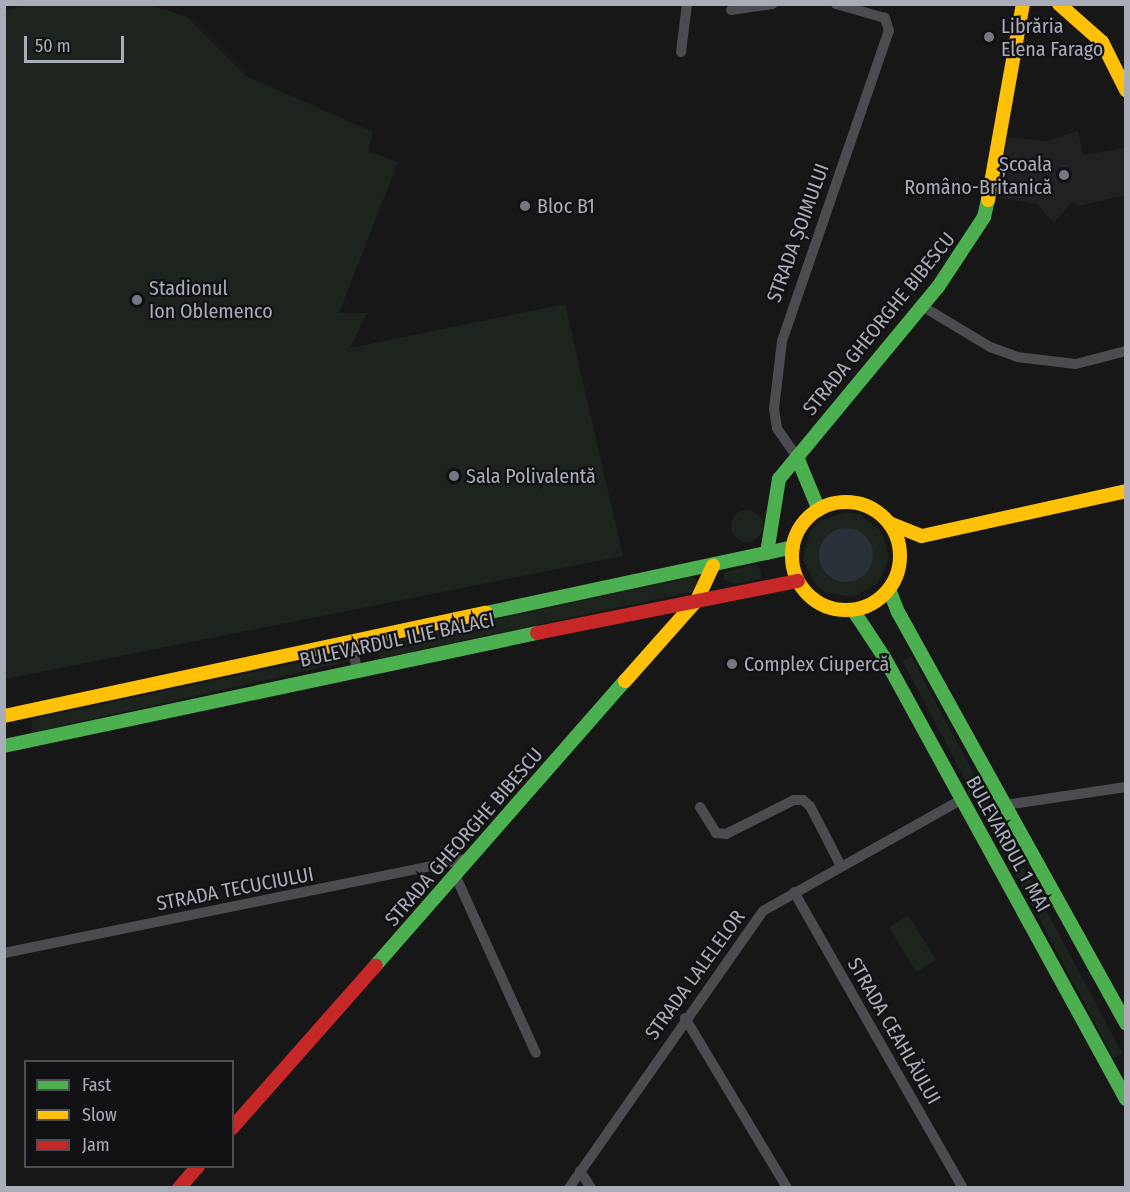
<!DOCTYPE html>
<html>
<head>
<meta charset="utf-8">
<style>
  body { margin:0 }
  #map { position:relative; width:1130px; height:1192px; overflow:hidden; background:#171717; font-family:"Fira Sans Condensed",sans-serif }
  div>[style] { position:absolute }
  .built>* { inset:0; background:#212123 }
  .green>* { inset:0; background:#1d241e; transform-origin:0 0 }
  .round { border-radius:50% }
  .water>* { inset:0; background:#2a3239 }
  .street>* { height:10px; margin:-5px; padding:0 5px; transform-origin:5px; border-radius:5px; background:#4b4c50 }
  .fast>* { height:14px; margin:-7px; padding:0 7px; transform-origin:7px; border-radius:7px; background:#4caf50 }
  .slow>* { height:14px; margin:-7px; padding:0 7px; transform-origin:7px; border-radius:7px; background:#ffc107 }
  .slow>.ring { margin:-7px; padding:0; box-sizing:content-box; background:none; border:14px solid #ffc107; border-radius:50% }
  .jam>* { height:14px; margin:-7px; padding:0 7px; transform-origin:7px; border-radius:7px; background:#c62828 }
  .dots>* { width:16px; height:16px; translate:-50% -50%; box-sizing:border-box; border:3px solid #111113; border-radius:50% }
  span { translate:-50% -50%; white-space:nowrap; text-align:center; line-height:1.15; -webkit-text-stroke:4.5px #111113; paint-order:stroke }
  .poi-label { font-size:20px; color:#a8adb8 }
  .left { translate:0 -50%; text-align:left }
  .right { translate:-100% -50%; text-align:right }
  .street-label { font-size:20px; color:#a8adb8 }
  .frame { position:absolute; inset:0; border:6px solid #a8adb8; pointer-events:none }
  .legend { position:absolute; left:24px; top:1060px; width:210px; height:108px; box-sizing:border-box; background:#111113; border:2px solid #4d4f55; margin:0; padding:8px 10px; list-style:none; font-size:18px; color:#a8adb8 }
  .legend li { display:flex; align-items:center; gap:12px; height:30px }
  .legend b { width:30px; border:2px solid #4d4f55 }
  .scale { position:absolute; left:24px; top:36px; width:100px; height:27px; box-sizing:border-box; border:3px solid #a8adb8; border-top:0; padding-left:8px; font-size:18px; line-height:21px; white-space:nowrap; color:#a8adb8; -webkit-text-stroke:4px #111113; paint-order:stroke }
</style>
</head>
<body>
<div id="map">
  <div class="built">
    <i style="clip-path:polygon(1078px 131px,1083px 155px,1125px 148px,1125px 195px,1080px 206px,1072px 202px,1054px 223px,1037px 204px,998px 198px,1007px 137px,1046px 141px)"></i>
  </div>
  <div class="green">
    <i style="clip-path:polygon(27px 4px,150px 5px,187px 17px,246px 76px,373px 132px,368px 151px,398px 162px,339px 313px,367px 313px,350px 348px,565px 304px,623px 556px,5px 679px,4px 11px)"></i>
    <i class="round" style="left:731px;top:510px;width:32px;height:32px"></i>
    <i style="clip-path:polygon(evenodd,846px 512px,859px 514px,881px 531px,889px 558px,878px 583px,854px 597px,826px 593px,815px 584px,803px 559px,810px 532px,819px 521px,846px 512px,856px 530px,870px 541px,873px 558px,865px 574px,856px 530px)"></i>
    <i style="clip-path:polygon(750px 565px,759px 566px,762px 578px,735px 584px,724px 579px,724px 573px)"></i>
    <i style="clip-path:polygon(692px 577px,700px 582px,695px 591px,381px 658px,375px 652px,386px 643px)"></i>
    <i style="clip-path:polygon(348px 652px,356px 660px,34px 732px,31px 728px,33px 719px)"></i>
    <i style="left:911px;top:656px;width:450px;height:10px;rotate:62deg"></i>
    <i style="left:908px;top:915px;width:53px;height:23px;rotate:58deg"></i>
  </div>
  <div class="water">
    <i class="round" style="left:819px;top:528px;width:54px;height:54px"></i>
  </div>
  <div class="street">
    <i style="left:731px;top:10px;width:42px;rotate:-8.1deg"></i>
    <i style="left:681px;top:52px;width:48px;rotate:-82.9deg"></i>
    <i style="left:922px;top:306px;width:79px;rotate:31.1deg"></i>
    <i style="left:990px;top:347px;width:29px;rotate:20deg"></i>
    <i style="left:1017px;top:357px;width:59px;rotate:6.8deg"></i>
    <i style="left:1076px;top:364px;width:52px;rotate:-14.6deg"></i>
    <i style="left:797px;top:457px;width:35px;rotate:-125deg"></i>
    <i style="left:777px;top:428px;width:19px;rotate:-99deg"></i>
    <i style="left:774px;top:409px;width:68px;rotate:-83.3deg"></i>
    <i style="left:782px;top:341px;width:328px;rotate:-71deg"></i>
    <i style="left:889px;top:31px;width:14px;rotate:-107deg"></i>
    <i style="left:885px;top:18px;width:51px;rotate:-164.1deg"></i>
    <i style="left:351px;top:643px;width:26px;rotate:77deg"></i>
    <i style="left:1005px;top:805px;width:122px;rotate:-8.5deg"></i>
    <i style="left:700px;top:807px;width:31px;rotate:58deg"></i>
    <i style="left:716px;top:833px;width:10px;rotate:6deg"></i>
    <i style="left:726px;top:834px;width:76px;rotate:-26.6deg"></i>
    <i style="left:794px;top:800px;width:9px"></i>
    <i style="left:803px;top:800px;width:9px;rotate:41deg"></i>
    <i style="left:810px;top:806px;width:68px;rotate:62.7deg"></i>
    <i style="left:456px;top:877px;width:193px;rotate:65.6deg"></i>
    <i style="left:794px;top:892px;width:341px;rotate:60.3deg"></i>
    <i style="left:4px;top:953px;width:476px;rotate:-11.5deg"></i>
    <i style="left:685px;top:1018px;width:198px;rotate:59deg"></i>
    <i style="left:580px;top:1171px;width:20px;rotate:57deg"></i>
    <i style="left:569px;top:1188px;width:338px;rotate:-55deg"></i>
    <i style="left:763px;top:911px;width:227px;rotate:-29.3deg"></i>
  </div>
  <div class="fast">
    <i style="left:797px;top:457px;width:57px;rotate:67.5deg"></i>
    <i style="left:767px;top:553px;width:75px;rotate:-80.8deg"></i>
    <i style="left:779px;top:479px;width:249px;rotate:-50.4deg"></i>
    <i style="left:938px;top:287px;width:84px;rotate:-56.7deg"></i>
    <i style="left:984px;top:217px;width:17px;rotate:-77deg"></i>
    <i style="left:889px;top:589px;width:25px;rotate:69deg"></i>
    <i style="left:898px;top:612px;width:471px;rotate:61deg"></i>
    <i style="left:853px;top:610px;width:56px;rotate:56.6deg"></i>
    <i style="left:884px;top:657px;width:504px;rotate:61.3deg"></i>
    <i style="left:486px;top:613px;width:314px;rotate:-12.1deg"></i>
    <i style="left:4px;top:746px;width:545px;rotate:-11.97deg"></i>
    <i style="left:376px;top:965px;width:378px;rotate:-48.8deg"></i>
  </div>
  <div class="slow">
    <i style="left:1059px;top:4px;width:57px;rotate:41.5deg"></i>
    <i style="left:1102px;top:42px;width:54px;rotate:63.4deg"></i>
    <i style="left:988px;top:200px;width:199px;rotate:-79.9deg"></i>
    <i class="ring" style="left:792px;top:502px;width:94px;height:94px"></i>
    <i style="left:889px;top:523px;width:35px;rotate:22deg"></i>
    <i style="left:922px;top:536px;width:209px;rotate:-12.4deg"></i>
    <i style="left:625px;top:681px;width:108px;rotate:-48.4deg"></i>
    <i style="left:697px;top:600px;width:38px;rotate:-65deg"></i>
    <i style="left:4px;top:716px;width:493px;rotate:-12.1deg"></i>
  </div>
  <div class="jam">
    <i style="left:537px;top:633px;width:266px;rotate:-11.3deg"></i>
    <i style="left:232px;top:1128px;width:217px;rotate:-48.5deg"></i>
    <i style="left:179px;top:1188px;width:29px;rotate:-49deg"></i>
  </div>
  <div class="dots">
    <i style="left:989px;top:37px;background:#757880"></i>
    <i style="left:1064px;top:175px;background:#757880"></i>
    <i style="left:525px;top:206px;background:#757880"></i>
    <i style="left:137px;top:300px;background:#757880"></i>
    <i style="left:454px;top:476px;background:#757880"></i>
    <i style="left:732px;top:664px;background:#757880"></i>
  </div>
  <div class="poi-label">
    <span class="left" style="left:1001px;top:38px">Librăria<br>Elena Farago</span>
    <span class="right" style="left:1052px;top:176px">Școala<br>Româno-Britanică</span>
    <span class="left" style="left:537px;top:206px">Bloc B1</span>
    <span class="left" style="left:149px;top:300px">Stadionul<br>Ion Oblemenco</span>
    <span class="left" style="left:466px;top:476px">Sala Polivalentă</span>
    <span class="left" style="left:744px;top:664px">Complex Ciupercă</span>
  </div>
  <div class="street-label">
    <span style="left:798px;top:233px;rotate:-70deg">STRADA ȘOIMULUI</span>
    <span style="left:879px;top:324px;rotate:-51deg">STRADA GHEORGHE BIBESCU</span>
    <span style="left:397px;top:640px;rotate:-12deg">BULEVARDUL ILIE BALACI</span>
    <span style="left:464px;top:837px;rotate:-49deg">STRADA GHEORGHE BIBESCU</span>
    <span style="left:1008px;top:844px;rotate:61deg">BULEVARDUL 1 MAI</span>
    <span style="left:235px;top:889px;rotate:-11deg">STRADA TECUCIULUI</span>
    <span style="left:695px;top:975px;rotate:-54deg">STRADA LALELELOR</span>
    <span style="left:894px;top:1031px;rotate:60deg">STRADA CEAHLĂULUI</span>
  </div>
  <div class="frame"></div>
  <ul class="legend">
  <li><b style="height:8px;background:#4caf50"></b>Fast</li>
  <li><b style="height:8px;background:#ffc107"></b>Slow</li>
  <li><b style="height:8px;background:#c62828"></b>Jam</li>
  </ul>
  <div class="scale">50 m</div>
</div>
</body>
</html>
